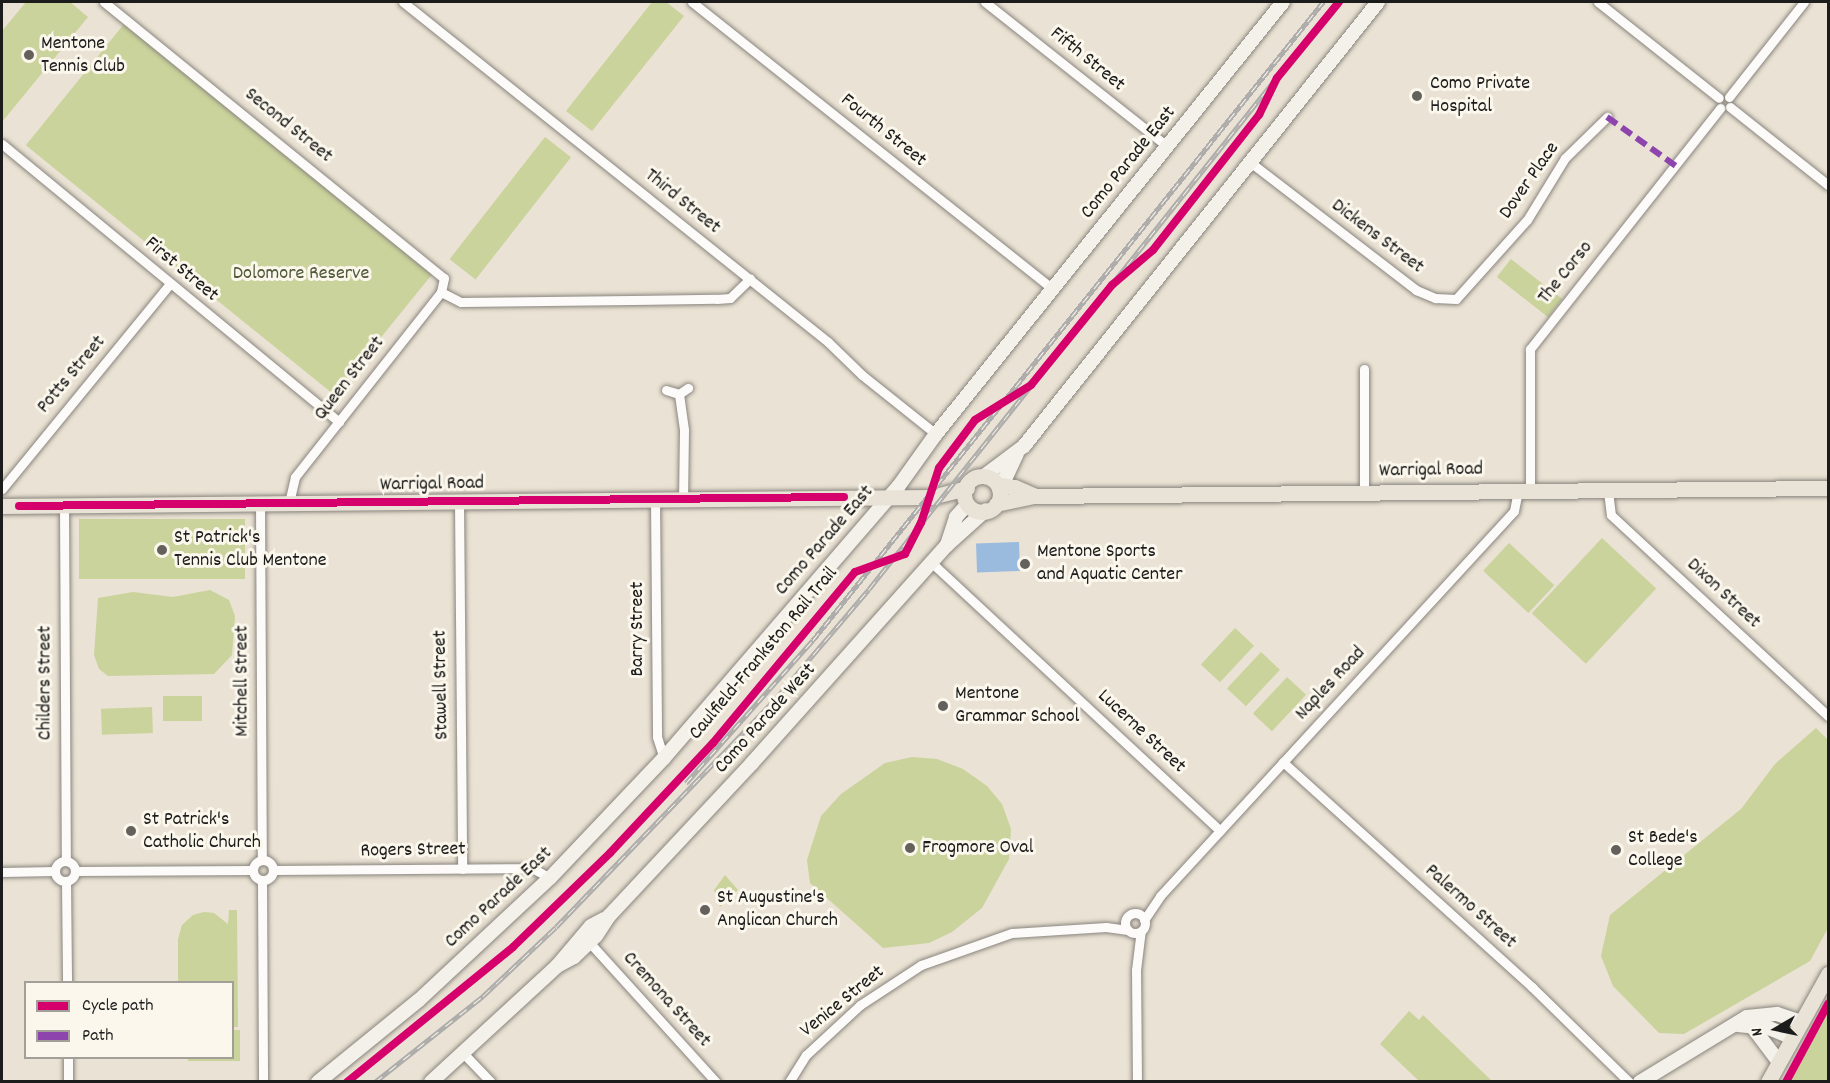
<!DOCTYPE html>
<html>
<head>
<meta charset="utf-8">
<style>
  body { margin:0 }
  #map { position:relative; width:1830px; height:1083px; overflow:hidden; background:#eae2d4; font-family:Dekko,sans-serif }
  div>[style] { position:absolute }
  .green>* { inset:0; background:#cad39b; transform-origin:0 0 }
  .water>* { inset:0; background:#9abbde; transform-origin:0 0 }
  .roads { filter:drop-shadow(0 0 2px #89857e) drop-shadow(0 0 2px #89857e) }
  .street>* { height:9px; margin:-4.5px; padding:0 4.5px; transform-origin:4.5px; border-radius:4.5px; background:#fcfbf9 }
  .street>.ring { margin:-4.5px; padding:0; box-sizing:content-box; background:none; border:9px solid #fcfbf9; border-radius:50% }
  .secondary>* { height:14px; margin:-7px; padding:0 7px; transform-origin:7px; border-radius:7px; background:#f4f0ea }
  .primary>* { height:15px; margin:-7.5px; padding:0 7.5px; transform-origin:7.5px; border-radius:7.5px; background:#e9e2d6 }
  .primary>.ring { margin:-7.5px; padding:0; box-sizing:content-box; background:none; border:15px solid #e9e2d6; border-radius:50% }
  .rail>* { height:5px; margin-top:-2.5px; transform-origin:0; background:repeating-linear-gradient(90deg,#fbf7ec 0 9px,#aeadab 0 18px); box-sizing:border-box; border-block:2px solid #aeadab }
  .quiet>* { height:6px; margin-top:-3px; transform-origin:0; background:repeating-linear-gradient(90deg,#8e44ad 0 12px,transparent 0 18px) }
  .cycleway>* { height:8px; margin:-4px; padding:0 4px; transform-origin:4px; border-radius:4px; background:#d6006c }
  .dots>* { width:16px; height:16px; translate:-50% -50%; box-sizing:border-box; border:3px solid #fbf7ec; border-radius:50% }
  span { translate:-50% -50%; white-space:nowrap; text-align:center; line-height:1.15; -webkit-text-stroke:6px #fbf7ec; paint-order:stroke }
  .poi-label { font-size:20px; color:#1c1c1c }
  .left { translate:0 -50%; text-align:left }
  .street-label { font-size:20px; color:#1c1c1c }
  .park-label { font-size:20px; color:#4f5838 }
  .frame { position:absolute; inset:0; border:3px solid #1c1c1c; pointer-events:none }
  .legend { position:absolute; left:24px; top:981px; width:210px; height:78px; box-sizing:border-box; background:#fbf7ec; border:2px solid #a29f99; margin:0; padding:8px 10px; list-style:none; font-size:18px; color:#1c1c1c }
  .legend li { display:flex; align-items:center; gap:12px; height:30px }
  .legend b { width:30px; border:2px solid #a29f99 }
  .north { position:absolute; left:1746px; top:999px; width:60px; height:60px; -webkit-text-stroke:4px #fbf7ec; paint-order:stroke; rotate:261deg; font-size:16px; font-weight:700; line-height:24px; text-align:center; color:#1c1c1c }
  .north::after { content:''; display:block; margin:auto; width:21px; height:27px; background:#1c1c1c; clip-path:polygon(50% 0,100% 100%,50% 72%,0 100%) }
</style>
</head>
<body>
<div id="map">
  <div class="green">
    <i style="clip-path:polygon(26px 2px,70px 2px,88px 17px,2px 122px,2px 31px)"></i>
    <i style="clip-path:polygon(652px 2px,666px 2px,684px 16px,592px 131px,566px 111px)"></i>
    <i style="left:124px;top:24px;width:397px;height:156px;rotate:39deg"></i>
    <i style="left:545px;top:137px;width:33px;height:155px;rotate:38deg"></i>
    <i style="left:1511px;top:259px;width:65px;height:23px;rotate:38deg"></i>
    <i style="left:245px;top:519px;width:60px;height:166px;rotate:90deg"></i>
    <i style="left:1602px;top:538px;width:74px;height:103px;rotate:43deg"></i>
    <i style="left:1509px;top:543px;width:62px;height:38px;rotate:43deg"></i>
    <i style="clip-path:polygon(210px 590px,229px 600px,235px 616px,232px 655px,214px 674px,108px 676px,99px 669px,94px 655px,98px 598px,133px 592px,173px 597px)"></i>
    <i style="left:1235px;top:628px;width:26px;height:50px;rotate:43deg"></i>
    <i style="left:1261px;top:652px;width:26px;height:50px;rotate:43deg"></i>
    <i style="left:1287px;top:677px;width:26px;height:50px;rotate:43deg"></i>
    <i style="left:163px;top:696px;width:39px;height:25px"></i>
    <i style="left:152px;top:707px;width:26px;height:51px;rotate:88deg"></i>
    <i style="clip-path:polygon(1816px 728px,1828px 740px,1828px 928px,1810px 961px,1684px 1034px,1659px 1033px,1613px 986px,1601px 956px,1610px 915px,1741px 809px,1775px 764px)"></i>
    <i style="clip-path:polygon(912px 757px,937px 759px,963px 769px,987px 786px,1002px 804px,1011px 829px,1009px 859px,982px 908px,952px 932px,929px 943px,883px 948px,810px 883px,807px 860px,821px 816px,841px 794px,885px 763px)"></i>
    <i style="clip-path:polygon(725px 875px,738px 890px,720px 907px,714px 890px)"></i>
    <i style="clip-path:polygon(229px 910px,237px 910px,238px 1027px,233px 1027px,232px 982px,178px 982px,178px 939px,182px 925px,193px 915px,204px 912px,214px 913px,228px 924px)"></i>
    <i style="clip-path:polygon(1409px 1011px,1419px 1020px,1423px 1015px,1492px 1081px,1419px 1081px,1380px 1044px)"></i>
    <i style="clip-path:polygon(1828px 1012px,1828px 1081px,1791px 1081px)"></i>
    <i style="clip-path:polygon(233px 1030px,240px 1030px,240px 1061px,188px 1061px,188px 1058px,232px 1058px)"></i>
  </div>
  <div class="water">
    <i style="left:1019px;top:542px;width:29px;height:43px;rotate:88deg"></i>
  </div>
  <div class="roads">
    <div class="street">
      <i style="left:104px;top:2px;width:438px;rotate:39.1deg"></i>
      <i style="left:444px;top:278px;width:14px;rotate:102deg"></i>
      <i style="left:441px;top:292px;width:236px;rotate:128.3deg"></i>
      <i style="left:295px;top:477px;width:26px;rotate:103deg"></i>
      <i style="left:403px;top:2px;width:544px;rotate:38.66deg"></i>
      <i style="left:828px;top:342px;width:47px;rotate:44.1deg"></i>
      <i style="left:862px;top:375px;width:95px;rotate:38.6deg"></i>
      <i style="left:692px;top:2px;width:461px;rotate:38.5deg"></i>
      <i style="left:985px;top:2px;width:232px;rotate:38.4deg"></i>
      <i style="left:1598px;top:2px;width:154px;rotate:38.4deg"></i>
      <i style="left:1729px;top:97px;width:121px;rotate:-51.7deg"></i>
      <i style="left:1730px;top:107px;width:125px;rotate:38.5deg"></i>
      <i style="left:2px;top:144px;width:437px;rotate:39.5deg"></i>
      <i style="left:1250px;top:162px;width:210px;rotate:37.6deg"></i>
      <i style="left:1416px;top:290px;width:21px;rotate:23deg"></i>
      <i style="left:1435px;top:298px;width:21px;rotate:3deg"></i>
      <i style="left:1456px;top:299px;width:106px;rotate:-48.1deg"></i>
      <i style="left:1527px;top:220px;width:73px;rotate:-58.5deg"></i>
      <i style="left:1565px;top:158px;width:59px;rotate:-44.3deg"></i>
      <i style="left:441px;top:292px;width:22px;rotate:27deg"></i>
      <i style="left:461px;top:302px;width:256px;rotate:-0.7deg"></i>
      <i style="left:717px;top:299px;width:13px;rotate:-4deg"></i>
      <i style="left:730px;top:298px;width:28px;rotate:-44deg"></i>
      <i style="left:1364px;top:369px;width:124px;rotate:90deg"></i>
      <i style="left:666px;top:390px;width:14px;rotate:17deg"></i>
      <i style="left:679px;top:394px;width:11px;rotate:-34deg"></i>
      <i style="left:679px;top:394px;width:36px;rotate:82deg"></i>
      <i style="left:684px;top:430px;width:69px;rotate:90.8deg"></i>
      <i style="left:2px;top:489px;width:265px;rotate:-50.7deg"></i>
      <i style="left:1530px;top:491px;width:142px;rotate:-90deg"></i>
      <i style="left:1530px;top:349px;width:307px;rotate:-51.7deg"></i>
      <i style="left:1608px;top:491px;width:24px;rotate:83deg"></i>
      <i style="left:1611px;top:515px;width:296px;rotate:42.8deg"></i>
      <i style="left:655px;top:499px;width:238px;rotate:89.5deg"></i>
      <i style="left:657px;top:737px;width:22px;rotate:72deg"></i>
      <i style="left:459px;top:501px;width:368px;rotate:89.5deg"></i>
      <i style="left:260px;top:503px;width:357px;rotate:89.7deg"></i>
      <i style="left:64px;top:505px;width:356px;rotate:89.7deg"></i>
      <i style="left:932px;top:563px;width:393px;rotate:42.9deg"></i>
      <i style="left:1283px;top:762px;width:336px;rotate:42.1deg"></i>
      <i style="left:1532px;top:987px;width:136px;rotate:44.4deg"></i>
      <i class="ring" style="left:253px;top:860px;width:11px;height:11px"></i>
      <i class="ring" style="left:55px;top:861px;width:11px;height:11px"></i>
      <i style="left:273px;top:870px;width:259px;rotate:-0.4deg"></i>
      <i style="left:532px;top:868px;width:21px;rotate:29deg"></i>
      <i style="left:75px;top:871px;width:178px;rotate:-0.3deg"></i>
      <i style="left:2px;top:872px;width:53px;rotate:-1.1deg"></i>
      <i style="left:262px;top:880px;width:202px;rotate:89.7deg"></i>
      <i style="left:66px;top:881px;width:101px;rotate:89.4deg"></i>
      <i class="ring" style="left:1125px;top:913px;width:11px;height:11px"></i>
      <i style="left:1144px;top:920px;width:29px;rotate:-56deg"></i>
      <i style="left:1160px;top:896px;width:523px;rotate:-47.4deg"></i>
      <i style="left:1514px;top:511px;width:20px;rotate:-79deg"></i>
      <i style="left:589px;top:942px;width:189px;rotate:47.8deg"></i>
      <i style="left:463px;top:1053px;width:40px;rotate:46deg"></i>
      <i style="left:68px;top:1058px;width:24px;rotate:90deg"></i>
      <i style="left:789px;top:1082px;width:32px;rotate:-58deg"></i>
      <i style="left:806px;top:1055px;width:74px;rotate:-42.8deg"></i>
      <i style="left:860px;top:1005px;width:73px;rotate:-33.3deg"></i>
      <i style="left:921px;top:965px;width:96px;rotate:-19.4deg"></i>
      <i style="left:1012px;top:933px;width:94px;rotate:-3.7deg"></i>
      <i style="left:1106px;top:927px;width:22px;rotate:8deg"></i>
      <i style="left:1137px;top:1082px;width:112px;rotate:-90.5deg"></i>
      <i style="left:1136px;top:970px;width:39px;rotate:-83deg"></i>
    </div>
    <div class="secondary">
      <i style="left:984px;top:476px;width:50px;rotate:-36.9deg"></i>
      <i style="left:1024px;top:446px;width:568px;rotate:-51.43deg"></i>
      <i style="left:999px;top:483px;width:9px;rotate:-41deg"></i>
      <i style="left:1006px;top:477px;width:26px;rotate:-65deg"></i>
      <i style="left:947px;top:545px;width:29px;rotate:-72deg"></i>
      <i style="left:956px;top:517px;width:15px;rotate:-48deg"></i>
      <i style="left:557px;top:966px;width:19px;rotate:-28deg"></i>
      <i style="left:574px;top:957px;width:30px;rotate:-44deg"></i>
      <i style="left:596px;top:936px;width:24px;rotate:-57deg"></i>
      <i style="left:609px;top:916px;width:209px;rotate:-46.9deg"></i>
      <i style="left:752px;top:763px;width:292px;rotate:-48.2deg"></i>
      <i style="left:947px;top:545px;width:52px;rotate:-41.9deg"></i>
      <i style="left:1738px;top:1025px;width:31px;rotate:6deg"></i>
      <i style="left:1769px;top:1028px;width:26px;rotate:23deg"></i>
      <i style="left:1754px;top:1029px;width:41px;rotate:52.9deg"></i>
      <i style="left:318px;top:1082px;width:130px;rotate:-39.1deg"></i>
      <i style="left:419px;top:1000px;width:179px;rotate:-43deg"></i>
      <i style="left:550px;top:878px;width:166px;rotate:-46.5deg"></i>
      <i style="left:664px;top:758px;width:358px;rotate:-49.2deg"></i>
      <i style="left:898px;top:487px;width:65px;rotate:-54.4deg"></i>
      <i style="left:936px;top:434px;width:554px;rotate:-51.23deg"></i>
      <i style="left:431px;top:1082px;width:171px;rotate:-42.6deg"></i>
      <i style="left:557px;top:966px;width:52px;rotate:-49.6deg"></i>
      <i style="left:591px;top:926px;width:15px;rotate:-28deg"></i>
      <i style="left:1640px;top:1082px;width:125px;rotate:-31.3deg"></i>
      <i style="left:1747px;top:1017px;width:30px;rotate:-6deg"></i>
      <i style="left:1777px;top:1014px;width:26px;rotate:18deg"></i>
    </div>
    <div class="primary">
      <i class="ring" style="left:964px;top:476px;width:21px;height:21px"></i>
      <i style="left:1000px;top:485px;width:15px;rotate:8deg"></i>
      <i style="left:1015px;top:487px;width:22px;rotate:24deg"></i>
      <i style="left:996px;top:504px;width:40px;rotate:-12deg"></i>
      <i style="left:1035px;top:496px;width:793px;rotate:-0.58deg"></i>
      <i style="left:2px;top:506px;width:929px;rotate:-0.56deg"></i>
      <i style="left:931px;top:497px;width:37px;rotate:-14deg"></i>
      <i style="left:1768px;top:1082px;width:124px;rotate:-60.9deg"></i>
    </div>
  </div>
  <div class="rail">
    <i style="left:686px;top:783px;width:191px;rotate:-48.4deg"></i>
    <i style="left:813px;top:640px;width:817px;rotate:-51.36deg"></i>
    <i style="left:375px;top:1082px;width:138px;rotate:-38.5deg"></i>
    <i style="left:483px;top:996px;width:100px;rotate:-43.4deg"></i>
    <i style="left:556px;top:927px;width:320px;rotate:-46.1deg"></i>
    <i style="left:778px;top:696px;width:140px;rotate:-49.6deg"></i>
    <i style="left:869px;top:589px;width:751px;rotate:-51.44deg"></i>
  </div>
  <div class="quiet">
    <i style="left:1607px;top:117px;width:85px;rotate:35.4deg"></i>
  </div>
  <div class="cycleway">
    <i style="left:19px;top:506px;width:825px;rotate:-0.63deg"></i>
    <i style="left:347px;top:1082px;width:214px;rotate:-39.1deg"></i>
    <i style="left:513px;top:947px;width:135px;rotate:-44.1deg"></i>
    <i style="left:610px;top:853px;width:151px;rotate:-46.9deg"></i>
    <i style="left:713px;top:743px;width:222px;rotate:-50.3deg"></i>
    <i style="left:855px;top:572px;width:53px;rotate:-19.8deg"></i>
    <i style="left:905px;top:554px;width:35px;rotate:-63deg"></i>
    <i style="left:921px;top:523px;width:58px;rotate:-71.9deg"></i>
    <i style="left:939px;top:468px;width:60px;rotate:-53.1deg"></i>
    <i style="left:975px;top:420px;width:66px;rotate:-32deg"></i>
    <i style="left:1031px;top:385px;width:129px;rotate:-51deg"></i>
    <i style="left:1112px;top:285px;width:54px;rotate:-40.5deg"></i>
    <i style="left:1153px;top:250px;width:172px;rotate:-51.9deg"></i>
    <i style="left:1259px;top:115px;width:41px;rotate:-64.1deg"></i>
    <i style="left:1277px;top:78px;width:98px;rotate:-50.8deg"></i>
    <i style="left:1786px;top:1082px;width:89px;rotate:-61.7deg"></i>
  </div>
  <div class="dots">
    <i style="left:29px;top:55px;background:#64615c"></i>
    <i style="left:1417px;top:96px;background:#64615c"></i>
    <i style="left:162px;top:550px;background:#64615c"></i>
    <i style="left:1025px;top:564px;background:#64615c"></i>
    <i style="left:943px;top:706px;background:#64615c"></i>
    <i style="left:131px;top:831px;background:#64615c"></i>
    <i style="left:910px;top:848px;background:#64615c"></i>
    <i style="left:1616px;top:850px;background:#64615c"></i>
    <i style="left:705px;top:910px;background:#64615c"></i>
  </div>
  <div class="poi-label">
    <span class="left" style="left:41px;top:56px">Mentone<br>Tennis Club</span>
    <span class="left" style="left:1430px;top:96px">Como Private<br>Hospital</span>
    <span class="left" style="left:174px;top:550px">St Patrick's<br>Tennis Club Mentone</span>
    <span class="left" style="left:1037px;top:564px">Mentone Sports<br>and Aquatic Center</span>
    <span class="left" style="left:955px;top:706px">Mentone<br>Grammar School</span>
    <span class="left" style="left:143px;top:832px">St Patrick's<br>Catholic Church</span>
    <span class="left" style="left:1628px;top:850px">St Bede's<br>College</span>
    <span class="left" style="left:922px;top:848px">Frogmore Oval</span>
    <span class="left" style="left:717px;top:910px">St Augustine's<br>Anglican Church</span>
  </div>
  <div class="street-label">
    <span style="left:1087px;top:60px;rotate:39deg">Fifth Street</span>
    <span style="left:288px;top:126px;rotate:39deg">Second Street</span>
    <span style="left:883px;top:131px;rotate:39deg">Fourth Street</span>
    <span style="left:1129px;top:163px;rotate:-51deg">Como Parade East</span>
    <span style="left:1530px;top:181px;rotate:-55deg">Dover Place</span>
    <span style="left:682px;top:202px;rotate:39deg">Third Street</span>
    <span style="left:1377px;top:237px;rotate:37deg">Dickens Street</span>
    <span style="left:181px;top:270px;rotate:40deg">First Street</span>
    <span style="left:1566px;top:273px;rotate:-51deg">The Corso</span>
    <span style="left:72px;top:375px;rotate:-50deg">Potts Street</span>
    <span style="left:350px;top:379px;rotate:-52deg">Queen Street</span>
    <span style="left:1431px;top:471px;rotate:-1deg">Warrigal Road</span>
    <span style="left:432px;top:485px;rotate:-1deg">Warrigal Road</span>
    <span style="left:825px;top:541px;rotate:-49deg">Como Parade East</span>
    <span style="left:1723px;top:594px;rotate:43deg">Dixon Street</span>
    <span style="left:638px;top:629px;rotate:-90deg">Barry Street</span>
    <span style="left:764px;top:654px;rotate:-50deg">Caulfield-Frankston Rail Trail</span>
    <span style="left:243px;top:681px;rotate:-90deg">Mitchell Street</span>
    <span style="left:46px;top:683px;rotate:-90deg">Childers Street</span>
    <span style="left:1331px;top:684px;rotate:-47deg">Naples Road</span>
    <span style="left:442px;top:685px;rotate:-91deg">Stawell Street</span>
    <span style="left:766px;top:719px;rotate:-48deg">Como Parade West</span>
    <span style="left:1141px;top:732px;rotate:43deg">Lucerne Street</span>
    <span style="left:413px;top:851px;rotate:-1deg">Rogers Street</span>
    <span style="left:499px;top:898px;rotate:-43deg">Como Parade East</span>
    <span style="left:1470px;top:907px;rotate:42deg">Palermo Street</span>
    <span style="left:666px;top:1000px;rotate:48deg">Cremona Street</span>
    <span style="left:843px;top:1002px;rotate:-39deg">Venice Street</span>
  </div>
  <div class="park-label">
    <span style="left:301px;top:274px">Dolomore Reserve</span>
  </div>
  <div class="frame"></div>
  <ul class="legend">
  <li><b style="height:8px;background:#d6006c"></b>Cycle path</li>
  <li><b style="height:8px;background:#8e44ad"></b>Path</li>
  </ul>
  <div class="north">N</div>
</div>
</body>
</html>
